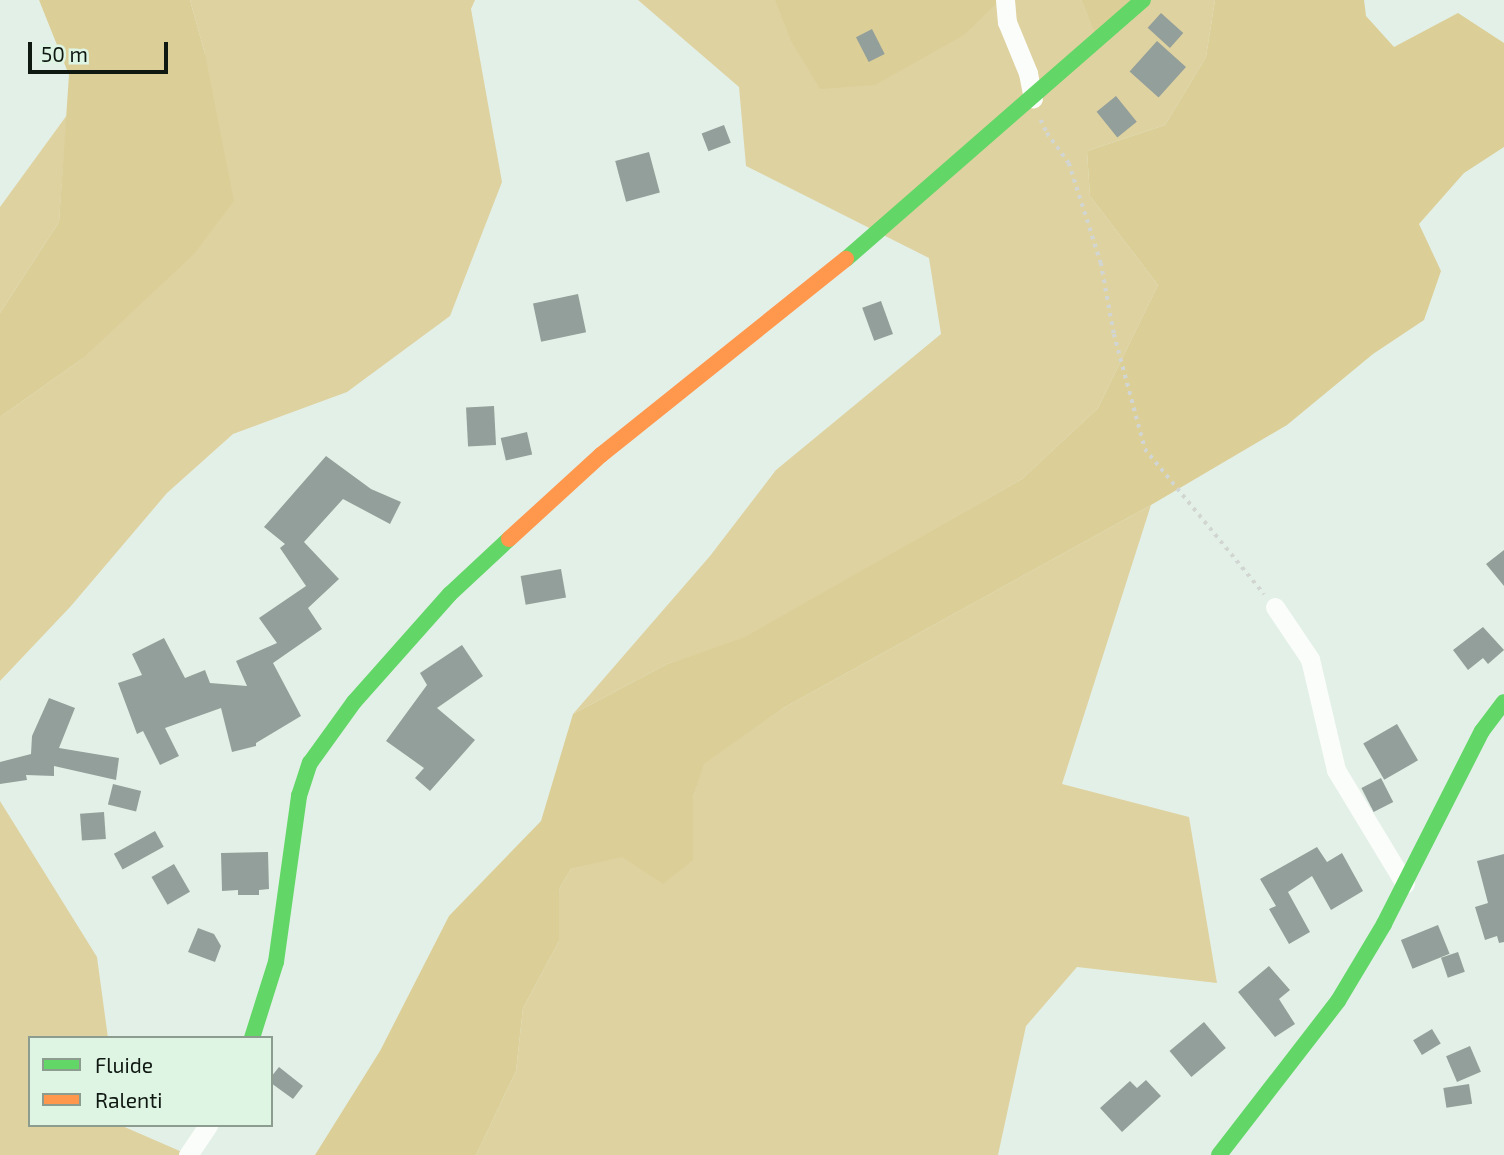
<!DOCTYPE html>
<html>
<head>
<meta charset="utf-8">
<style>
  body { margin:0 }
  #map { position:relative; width:1504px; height:1155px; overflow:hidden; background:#e3f0e7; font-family:"Exo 2",sans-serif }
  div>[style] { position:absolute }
  .green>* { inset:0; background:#dfd2a1 }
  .forest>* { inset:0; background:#dcce97 }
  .building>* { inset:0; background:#939f9a; transform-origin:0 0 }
  .path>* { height:3.5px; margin-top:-1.75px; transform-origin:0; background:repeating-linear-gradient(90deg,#d2d6d3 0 3.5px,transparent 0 8.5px) }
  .street>* { height:19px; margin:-9.5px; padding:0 9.5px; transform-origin:9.5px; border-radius:9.5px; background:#fbfdfb }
  .fast>* { height:16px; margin:-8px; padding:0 8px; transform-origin:8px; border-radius:8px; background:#63d668 }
  .slow>* { height:16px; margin:-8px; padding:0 8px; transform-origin:8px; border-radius:8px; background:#ff974d }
  span { translate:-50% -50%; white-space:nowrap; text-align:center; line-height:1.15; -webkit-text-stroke:7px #def5e4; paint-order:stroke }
  .legend { position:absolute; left:28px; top:1036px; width:245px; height:91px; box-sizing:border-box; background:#def5e4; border:2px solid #8c9d90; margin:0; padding:9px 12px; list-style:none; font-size:21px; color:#101812 }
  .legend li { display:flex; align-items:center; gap:14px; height:35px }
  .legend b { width:35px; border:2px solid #8c9d90 }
  .scale { position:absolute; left:28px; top:42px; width:140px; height:32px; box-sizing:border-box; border:4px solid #101812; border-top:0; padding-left:9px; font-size:21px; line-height:24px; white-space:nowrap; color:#101812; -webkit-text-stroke:5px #def5e4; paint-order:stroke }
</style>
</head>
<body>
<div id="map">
  <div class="green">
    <i style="clip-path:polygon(190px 0,475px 0,471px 9px,502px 182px,450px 316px,347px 392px,233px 434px,167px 493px,71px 606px,0 681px,0 417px,82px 359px,205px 54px)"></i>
    <i style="clip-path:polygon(638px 0,1081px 0,1095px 33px,1145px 0,1215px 0,1206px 57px,1165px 125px,1087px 151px,1090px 196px,1158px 285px,1098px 408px,1022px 479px,745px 638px,667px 664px,573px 714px,710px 556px,776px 470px,941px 334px,929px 258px,746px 166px,739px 87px)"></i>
    <i style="clip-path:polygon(67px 115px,59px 222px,0 313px,0 207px)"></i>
    <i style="clip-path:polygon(1151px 505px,1062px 784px,1189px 817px,1217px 983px,1077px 967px,1026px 1026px,998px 1155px,476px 1155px,516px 1071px,523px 1008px,559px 941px,559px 889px,571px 869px,622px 856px,693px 860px,693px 798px,703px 764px,785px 707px)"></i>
    <i style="clip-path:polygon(0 801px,97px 957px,108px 1038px,30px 1038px,30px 1125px,120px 1125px,189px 1155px,0 1155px)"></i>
  </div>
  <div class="forest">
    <i style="clip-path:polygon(39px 0,190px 0,205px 54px,234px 201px,194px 254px,82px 359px,0 417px,0 313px,59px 222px,69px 75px)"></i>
    <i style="clip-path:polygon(775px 0,1000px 0,964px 35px,875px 85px,820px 89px,791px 41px)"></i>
    <i style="clip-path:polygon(1081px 0,1145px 0,1095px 34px)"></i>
    <i style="clip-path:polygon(1215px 0,1364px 0,1366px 16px,1394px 47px,1458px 13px,1504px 43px,1504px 147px,1464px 173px,1419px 224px,1441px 271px,1424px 320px,1373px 354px,1287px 425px,1151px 505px,785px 707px,704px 764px,693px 798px,693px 860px,663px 884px,622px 857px,571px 869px,559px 889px,559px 941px,523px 1008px,516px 1071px,476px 1155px,315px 1155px,380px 1051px,449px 916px,541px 821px,573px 714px,667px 664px,745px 637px,1022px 479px,1098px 408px,1158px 285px,1090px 196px,1087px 151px,1165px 125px,1206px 57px)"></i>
  </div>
  <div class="building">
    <i style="left:1161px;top:13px;width:30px;height:20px;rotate:42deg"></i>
    <i style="left:872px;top:29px;width:28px;height:18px;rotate:63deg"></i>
    <i style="left:1157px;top:41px;width:39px;height:41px;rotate:42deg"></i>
    <i style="left:1116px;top:96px;width:33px;height:25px;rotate:51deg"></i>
    <i style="left:724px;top:125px;width:19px;height:24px;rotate:69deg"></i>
    <i style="left:649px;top:152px;width:42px;height:35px;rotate:75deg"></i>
    <i style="left:578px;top:294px;width:39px;height:46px;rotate:78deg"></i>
    <i style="left:881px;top:301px;width:35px;height:20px;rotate:70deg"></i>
    <i style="left:494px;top:406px;width:39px;height:28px;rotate:87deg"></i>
    <i style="left:527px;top:432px;width:23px;height:27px;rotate:77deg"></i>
    <i style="clip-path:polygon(326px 456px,371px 489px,401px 502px,390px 524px,343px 499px,304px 542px,339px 579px,308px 608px,322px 629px,273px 663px,301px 716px,256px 743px,256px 746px,232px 752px,221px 708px,165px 728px,179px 756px,160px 765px,143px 731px,137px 734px,118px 683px,142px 675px,132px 654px,164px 638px,185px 678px,205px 670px,210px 683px,247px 686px,236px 661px,277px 643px,259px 618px,306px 586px,280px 548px,285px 544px,264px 527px)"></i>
    <i style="clip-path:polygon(1504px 550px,1504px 586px,1486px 564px)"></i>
    <i style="left:561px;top:569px;width:29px;height:41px;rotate:80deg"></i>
    <i style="clip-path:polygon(1483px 627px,1504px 650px,1488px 664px,1483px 658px,1468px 670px,1453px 650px)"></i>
    <i style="clip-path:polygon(462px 645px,483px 676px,437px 708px,475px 740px,430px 791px,415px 778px,424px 768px,386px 741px,427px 685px,420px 673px)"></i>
    <i style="clip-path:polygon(49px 698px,75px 708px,59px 748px,119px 758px,116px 780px,54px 766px,54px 776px,26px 775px,27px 780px,0 784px,0 762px,31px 754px,32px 736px)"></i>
    <i style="left:1397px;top:724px;width:42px;height:39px;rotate:60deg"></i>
    <i style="left:1381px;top:778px;width:27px;height:22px;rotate:63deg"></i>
    <i style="left:113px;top:784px;width:29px;height:21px;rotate:14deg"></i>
    <i style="left:104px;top:812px;width:27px;height:24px;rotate:86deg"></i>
    <i style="left:155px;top:831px;width:18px;height:47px;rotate:61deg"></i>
    <i style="clip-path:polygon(1317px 847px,1327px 862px,1342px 853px,1363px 891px,1331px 910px,1312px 876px,1288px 892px,1310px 932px,1289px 944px,1269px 909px,1276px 906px,1260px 879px)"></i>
    <i style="clip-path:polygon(268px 852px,269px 889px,259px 890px,259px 895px,238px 895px,238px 890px,222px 891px,221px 853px)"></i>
    <i style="clip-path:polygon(1504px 854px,1504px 942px,1499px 943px,1497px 936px,1485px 940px,1475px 907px,1488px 903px,1477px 861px)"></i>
    <i style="left:174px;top:864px;width:32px;height:26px;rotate:60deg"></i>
    <i style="left:1438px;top:925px;width:31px;height:40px;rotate:68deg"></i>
    <i style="clip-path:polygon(198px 928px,214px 934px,221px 946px,215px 962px,188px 952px)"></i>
    <i style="left:1458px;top:952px;width:21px;height:18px;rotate:71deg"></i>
    <i style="clip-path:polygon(1269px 966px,1290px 990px,1279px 999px,1295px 1024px,1275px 1037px,1238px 992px)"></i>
    <i style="left:1204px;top:1022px;width:34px;height:45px;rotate:50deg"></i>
    <i style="left:1432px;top:1029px;width:17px;height:22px;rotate:59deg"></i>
    <i style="left:1470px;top:1046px;width:28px;height:26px;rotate:67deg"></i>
    <i style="clip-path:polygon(279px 1067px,303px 1086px,293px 1099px,271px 1083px,271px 1077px)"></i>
    <i style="clip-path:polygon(1146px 1080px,1161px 1096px,1122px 1132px,1100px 1108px,1130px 1081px,1137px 1088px)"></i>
    <i style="left:1469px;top:1084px;width:20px;height:26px;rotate:81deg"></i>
  </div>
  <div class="path">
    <i style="left:1041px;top:120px;width:14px;rotate:65deg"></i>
    <i style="left:1047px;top:133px;width:37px;rotate:54deg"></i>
    <i style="left:1069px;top:163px;width:105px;rotate:72.3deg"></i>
    <i style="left:1101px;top:263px;width:72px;rotate:79.6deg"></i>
    <i style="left:1114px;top:334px;width:119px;rotate:74.9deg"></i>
    <i style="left:1145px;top:449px;width:188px;rotate:50.6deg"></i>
  </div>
  <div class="street">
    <i style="left:1005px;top:0;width:22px;rotate:85deg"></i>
    <i style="left:1007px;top:22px;width:55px;rotate:67.6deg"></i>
    <i style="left:1028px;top:73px;width:26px;rotate:79deg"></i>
    <i style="left:1275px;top:607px;width:63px;rotate:56.1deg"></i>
    <i style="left:1310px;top:659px;width:114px;rotate:76.8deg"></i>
    <i style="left:1336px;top:770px;width:133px;rotate:58.8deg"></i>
    <i style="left:188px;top:1155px;width:36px;rotate:-56deg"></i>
  </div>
  <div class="fast">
    <i style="left:846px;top:259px;width:394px;rotate:-41.1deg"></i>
    <i style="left:252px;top:1038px;width:80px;rotate:-72.5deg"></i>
    <i style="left:276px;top:962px;width:168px;rotate:-82.1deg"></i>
    <i style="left:299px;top:796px;width:35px;rotate:-72deg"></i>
    <i style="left:310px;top:763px;width:75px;rotate:-54.2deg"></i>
    <i style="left:354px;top:702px;width:144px;rotate:-48.4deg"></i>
    <i style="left:450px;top:594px;width:81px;rotate:-43deg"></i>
    <i style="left:1219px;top:1155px;width:195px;rotate:-52.3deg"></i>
    <i style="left:1338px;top:1001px;width:90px;rotate:-59.1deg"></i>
    <i style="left:1384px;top:924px;width:216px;rotate:-63.1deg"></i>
    <i style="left:1482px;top:731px;width:36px;rotate:-53deg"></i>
  </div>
  <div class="slow">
    <i style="left:509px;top:539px;width:125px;rotate:-42.4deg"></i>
    <i style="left:601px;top:455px;width:314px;rotate:-38.7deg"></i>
  </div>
  <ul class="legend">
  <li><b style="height:9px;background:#63d668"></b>Fluide</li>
  <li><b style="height:9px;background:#ff974d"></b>Ralenti</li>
  </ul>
  <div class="scale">50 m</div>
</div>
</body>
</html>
